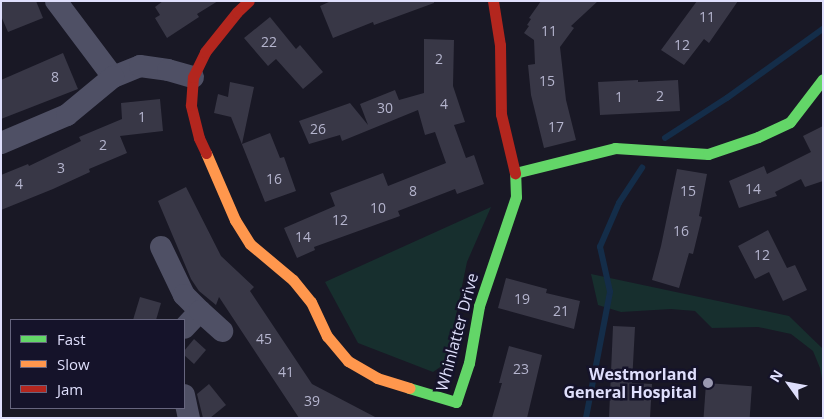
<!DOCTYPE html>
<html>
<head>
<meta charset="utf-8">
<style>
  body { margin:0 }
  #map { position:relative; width:824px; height:419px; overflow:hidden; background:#191825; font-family:"Open Sans",sans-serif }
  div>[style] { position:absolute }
  .green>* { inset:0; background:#172f2e }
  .stream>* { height:5.5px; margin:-2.75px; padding:0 2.75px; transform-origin:2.75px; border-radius:2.75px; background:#142d49 }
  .building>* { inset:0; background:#383746; transform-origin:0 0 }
  .street>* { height:22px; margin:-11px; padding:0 11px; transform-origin:11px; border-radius:11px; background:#4f5065 }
  .fast>* { height:11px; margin:-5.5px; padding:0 5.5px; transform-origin:5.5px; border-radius:5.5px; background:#63d668 }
  .slow>* { height:11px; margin:-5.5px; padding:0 5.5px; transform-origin:5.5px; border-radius:5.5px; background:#ff974d }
  .jam>* { height:11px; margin:-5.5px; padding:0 5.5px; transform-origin:5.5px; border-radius:5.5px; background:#b3261e }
  .dots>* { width:14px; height:14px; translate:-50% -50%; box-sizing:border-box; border:2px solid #15132a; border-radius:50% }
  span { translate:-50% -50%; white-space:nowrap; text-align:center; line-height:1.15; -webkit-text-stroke:5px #15132a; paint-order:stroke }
  .number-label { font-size:14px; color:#b5b5ce }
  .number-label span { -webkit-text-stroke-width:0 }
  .street-label { font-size:16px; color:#dfdffc }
  .poi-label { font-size:16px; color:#dfdffc; font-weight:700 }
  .right { translate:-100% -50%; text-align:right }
  .frame { position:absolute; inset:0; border:2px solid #dfdffc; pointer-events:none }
  .legend { position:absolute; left:10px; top:319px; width:175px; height:90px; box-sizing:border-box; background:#15132a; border:1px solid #66657e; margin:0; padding:6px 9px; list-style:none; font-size:15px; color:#dfdffc }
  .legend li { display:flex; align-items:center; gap:10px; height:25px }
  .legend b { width:25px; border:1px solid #66657e }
  .north { position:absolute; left:764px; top:359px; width:50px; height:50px; -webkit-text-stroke:4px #15132a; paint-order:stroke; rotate:302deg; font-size:14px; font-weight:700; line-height:20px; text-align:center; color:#dfdffc }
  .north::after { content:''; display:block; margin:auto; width:18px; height:22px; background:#dfdffc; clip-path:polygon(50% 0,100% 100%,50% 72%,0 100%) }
</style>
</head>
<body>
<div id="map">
  <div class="green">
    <i style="clip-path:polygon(491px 207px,467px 262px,446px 363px,433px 372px,358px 343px,325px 282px)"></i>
    <i style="clip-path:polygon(591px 274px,789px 316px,823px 349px,823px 384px,820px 368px,813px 351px,791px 334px,758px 327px,712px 328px,695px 311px,671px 309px,621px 312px,598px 305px)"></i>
  </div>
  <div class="stream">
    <i style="left:665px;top:138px;width:74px;rotate:-32.8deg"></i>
    <i style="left:727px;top:98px;width:118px;rotate:-35.7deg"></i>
    <i style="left:586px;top:418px;width:128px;rotate:-79.2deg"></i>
    <i style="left:610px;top:292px;width:46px;rotate:-102.5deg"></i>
    <i style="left:600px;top:247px;width:48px;rotate:-66.6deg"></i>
    <i style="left:619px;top:203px;width:42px;rotate:-56.7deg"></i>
  </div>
  <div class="building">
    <i style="clip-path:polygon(1px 1px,36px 1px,43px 18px,8px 32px,1px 16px)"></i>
    <i style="clip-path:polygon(163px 1px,218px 1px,197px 14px,199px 17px,167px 38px,155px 18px,160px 15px,155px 7px)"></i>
    <i style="clip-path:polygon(331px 1px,434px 1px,434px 3px,374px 25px,373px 22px,333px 38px,320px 6px)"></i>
    <i style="clip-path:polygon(541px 1px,598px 1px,571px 26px,574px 28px,560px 47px,566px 100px,576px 140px,544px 148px,531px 95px,528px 65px,535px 64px,534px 40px,524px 33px,529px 26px,527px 25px,531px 19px,529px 18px)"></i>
    <i style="clip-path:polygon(697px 1px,738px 1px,709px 43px,704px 39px,684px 65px,661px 50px)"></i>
    <i style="clip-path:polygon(270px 17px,296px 49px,300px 45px,323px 72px,303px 89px,276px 59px,268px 66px,244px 38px)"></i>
    <i style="clip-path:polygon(424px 39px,454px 40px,453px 86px,465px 122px,454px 125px,466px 158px,474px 155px,484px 184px,457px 194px,455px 189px,398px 211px,400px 216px,314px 247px,315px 250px,297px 258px,284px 228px,335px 206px,330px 193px,383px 173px,388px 186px,446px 163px,435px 132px,425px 135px,418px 110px,342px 141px,340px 135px,309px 144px,299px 121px,350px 103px,368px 125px,360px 104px,395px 90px,399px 100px,424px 93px)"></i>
    <i style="clip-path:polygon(63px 53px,78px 89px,1px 119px,1px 80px)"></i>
    <i style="clip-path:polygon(638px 80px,638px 82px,678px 80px,680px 111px,600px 115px,598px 82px)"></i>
    <i style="clip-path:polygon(230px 82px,254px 87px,242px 144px,270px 133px,280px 158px,284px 157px,296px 191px,265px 202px,231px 117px,214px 113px,218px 94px,228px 97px)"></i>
    <i style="clip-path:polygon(160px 99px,163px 131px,120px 136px,127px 153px,89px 169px,90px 172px,53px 189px,1px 210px,1px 175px,28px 164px,29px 166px,81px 141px,79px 137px,122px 119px,121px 103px)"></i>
    <i style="clip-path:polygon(823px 126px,823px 181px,805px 187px,801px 179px,775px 192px,777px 196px,739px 208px,729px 181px,764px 166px,767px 174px,811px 152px,803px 136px)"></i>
    <i style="clip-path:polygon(677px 169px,707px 174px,699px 216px,702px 217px,693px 254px,689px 253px,679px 288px,652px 280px,661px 246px)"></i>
    <i style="clip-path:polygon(186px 187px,221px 256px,254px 287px,250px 291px,312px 384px,377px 418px,299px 418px,219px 297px,216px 305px,199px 291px,191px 279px,158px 201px)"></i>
    <i style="clip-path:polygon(768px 230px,787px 268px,795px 265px,807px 290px,783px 301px,769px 272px,755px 279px,738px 246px)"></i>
    <i style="clip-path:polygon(506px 278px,547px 289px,546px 293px,580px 301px,574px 329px,498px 308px)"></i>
    <i style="clip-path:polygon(140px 297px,161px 303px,156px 320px,133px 320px)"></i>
    <i style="clip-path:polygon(613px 326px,635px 327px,632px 383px,652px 384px,650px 418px,609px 418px)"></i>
    <i style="clip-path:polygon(194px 339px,206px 350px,194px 364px,184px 355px,184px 351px)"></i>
    <i style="clip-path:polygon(509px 346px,542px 355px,527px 418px,492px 418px,502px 383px,499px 383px)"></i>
    <i style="left:706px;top:383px;width:46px;height:35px;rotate:4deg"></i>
    <i style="clip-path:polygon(209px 384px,226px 405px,210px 418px,203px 418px,197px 394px)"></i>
  </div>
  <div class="street">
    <i style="left:56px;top:1px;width:95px;rotate:53.1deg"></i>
    <i style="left:113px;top:77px;width:29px;rotate:-22deg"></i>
    <i style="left:140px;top:66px;width:28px;rotate:8deg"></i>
    <i style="left:168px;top:70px;width:26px;rotate:16deg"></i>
    <i style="left:1px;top:143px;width:72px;rotate:-23deg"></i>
    <i style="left:67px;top:115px;width:60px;rotate:-39.6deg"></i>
    <i style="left:161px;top:247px;width:53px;rotate:64.4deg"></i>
    <i style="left:184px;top:295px;width:23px;rotate:45deg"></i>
    <i style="left:200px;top:311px;width:23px;rotate:133deg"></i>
    <i style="left:200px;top:311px;width:30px;rotate:42deg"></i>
    <i style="left:184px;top:395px;width:24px;rotate:78deg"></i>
  </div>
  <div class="fast">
    <i style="left:515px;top:173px;width:103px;rotate:-14deg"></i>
    <i style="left:615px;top:148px;width:93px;rotate:3.7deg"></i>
    <i style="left:708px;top:154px;width:53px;rotate:-18.8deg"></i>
    <i style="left:758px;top:137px;width:35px;rotate:-25deg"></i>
    <i style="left:790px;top:122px;width:54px;rotate:-52.5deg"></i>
    <i style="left:409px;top:388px;width:49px;rotate:16.6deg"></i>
    <i style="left:456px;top:402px;width:41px;rotate:-71.6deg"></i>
    <i style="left:469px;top:363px;width:58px;rotate:-80deg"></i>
    <i style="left:479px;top:306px;width:115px;rotate:-71.3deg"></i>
    <i style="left:516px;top:197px;width:24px;rotate:-92deg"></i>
  </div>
  <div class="slow">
    <i style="left:206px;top:153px;width:73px;rotate:66.6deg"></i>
    <i style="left:235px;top:220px;width:28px;rotate:58deg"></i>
    <i style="left:250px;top:244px;width:56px;rotate:39.9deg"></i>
    <i style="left:293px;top:280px;width:28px;rotate:51deg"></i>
    <i style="left:311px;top:302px;width:38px;rotate:65deg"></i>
    <i style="left:327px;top:336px;width:33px;rotate:50deg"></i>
    <i style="left:348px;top:361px;width:34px;rotate:30deg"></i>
    <i style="left:377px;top:378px;width:34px;rotate:17deg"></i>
  </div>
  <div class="jam">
    <i style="left:493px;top:1px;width:45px;rotate:81deg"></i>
    <i style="left:500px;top:45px;width:69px;rotate:89.2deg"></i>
    <i style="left:501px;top:114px;width:61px;rotate:76.7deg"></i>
    <i style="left:206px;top:153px;width:17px;rotate:-115deg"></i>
    <i style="left:199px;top:138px;width:34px;rotate:-104deg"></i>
    <i style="left:191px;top:105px;width:28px;rotate:-86deg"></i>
    <i style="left:193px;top:77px;width:28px;rotate:-64deg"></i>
    <i style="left:205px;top:52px;width:51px;rotate:-51.3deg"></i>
    <i style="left:237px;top:12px;width:16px;rotate:-43deg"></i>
  </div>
  <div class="dots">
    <i style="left:708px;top:383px;background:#9a99b1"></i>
  </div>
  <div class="number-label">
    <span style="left:707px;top:17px">11</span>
    <span style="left:549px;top:31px">11</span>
    <span style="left:269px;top:42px">22</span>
    <span style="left:682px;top:45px">12</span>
    <span style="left:439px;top:59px">2</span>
    <span style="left:55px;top:77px">8</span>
    <span style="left:547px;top:81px">15</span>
    <span style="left:660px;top:96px">2</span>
    <span style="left:619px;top:97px">1</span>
    <span style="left:444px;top:104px">4</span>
    <span style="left:385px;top:108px">30</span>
    <span style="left:142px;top:117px">1</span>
    <span style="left:556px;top:127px">17</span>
    <span style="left:318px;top:129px">26</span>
    <span style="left:103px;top:145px">2</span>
    <span style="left:61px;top:168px">3</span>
    <span style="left:274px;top:179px">16</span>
    <span style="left:19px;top:184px">4</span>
    <span style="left:753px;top:189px">14</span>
    <span style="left:413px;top:191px">8</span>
    <span style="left:688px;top:191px">15</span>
    <span style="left:378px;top:208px">10</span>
    <span style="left:340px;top:220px">12</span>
    <span style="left:681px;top:231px">16</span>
    <span style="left:303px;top:237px">14</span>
    <span style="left:762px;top:255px">12</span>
    <span style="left:522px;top:299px">19</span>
    <span style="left:561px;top:311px">21</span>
    <span style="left:264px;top:339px">45</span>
    <span style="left:521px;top:369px">23</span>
    <span style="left:286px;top:372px">41</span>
    <span style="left:312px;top:401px">39</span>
  </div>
  <div class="street-label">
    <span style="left:457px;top:332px;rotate:-75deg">Whinlatter Drive</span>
  </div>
  <div class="poi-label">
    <span class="right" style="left:697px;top:383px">Westmorland<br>General Hospital</span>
  </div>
  <div class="frame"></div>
  <ul class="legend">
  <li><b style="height:6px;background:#63d668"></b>Fast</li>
  <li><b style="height:6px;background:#ff974d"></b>Slow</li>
  <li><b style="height:6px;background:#b3261e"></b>Jam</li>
  </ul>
  <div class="north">N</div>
</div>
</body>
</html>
